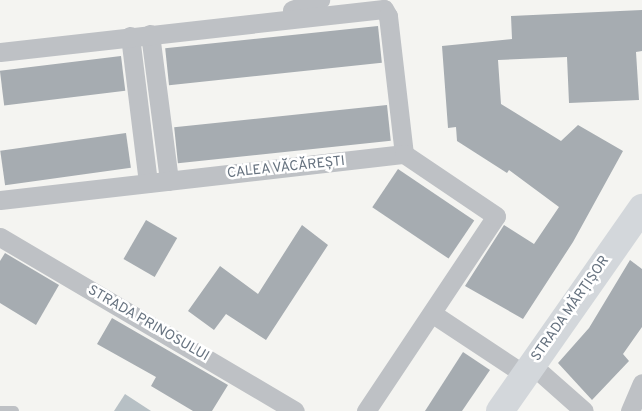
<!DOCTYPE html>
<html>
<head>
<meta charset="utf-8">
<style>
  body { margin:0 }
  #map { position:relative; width:642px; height:411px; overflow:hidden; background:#f4f4f1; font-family:Overpass,sans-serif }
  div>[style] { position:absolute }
  .water>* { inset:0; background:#b7c0c5 }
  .building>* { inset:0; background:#a6acb1; transform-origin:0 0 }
  .lane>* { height:10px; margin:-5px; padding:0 5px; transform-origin:5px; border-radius:5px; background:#bec1c5 }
  .street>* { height:19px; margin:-9.5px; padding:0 9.5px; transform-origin:9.5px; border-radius:9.5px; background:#bec1c5 }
  .secondary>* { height:28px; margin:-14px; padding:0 14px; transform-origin:14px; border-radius:14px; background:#d3d7db }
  span { translate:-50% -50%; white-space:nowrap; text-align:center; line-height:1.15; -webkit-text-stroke:5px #fff; paint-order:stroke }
  .street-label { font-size:14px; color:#66727f }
</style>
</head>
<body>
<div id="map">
  <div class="water">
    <i style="clip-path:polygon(125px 394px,151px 411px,114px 411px)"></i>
  </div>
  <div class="building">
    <i style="clip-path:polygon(642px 10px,642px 51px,636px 52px,639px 100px,569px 103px,567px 57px,498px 60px,501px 104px,561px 141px,578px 125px,623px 151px,573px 242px,523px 319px,465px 286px,504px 225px,534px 244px,559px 207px,509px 170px,507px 173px,457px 141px,456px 127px,448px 128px,442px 46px,512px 39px,511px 16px)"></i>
    <i style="left:378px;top:26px;width:37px;height:214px;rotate:84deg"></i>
    <i style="left:121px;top:56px;width:35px;height:122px;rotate:83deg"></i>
    <i style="left:387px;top:105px;width:36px;height:214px;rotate:84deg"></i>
    <i style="left:126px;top:133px;width:35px;height:127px;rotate:82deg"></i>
    <i style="left:398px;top:169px;width:92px;height:46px;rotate:34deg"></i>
    <i style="left:146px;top:220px;width:36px;height:45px;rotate:30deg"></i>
    <i style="clip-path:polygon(302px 225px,328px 245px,266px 340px,226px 314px,214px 330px,188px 311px,220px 266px,258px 294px)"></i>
    <i style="clip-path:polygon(5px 253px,59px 285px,36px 325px,0 303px,0 261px)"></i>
    <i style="clip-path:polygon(630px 260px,642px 269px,642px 327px,623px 354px,629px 361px,592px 400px,558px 363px,589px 328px)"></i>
    <i style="clip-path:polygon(112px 318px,228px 385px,212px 411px,193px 411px,151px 386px,156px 377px,97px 344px)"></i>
    <i style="clip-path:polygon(463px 352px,490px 370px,462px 411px,425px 411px)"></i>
  </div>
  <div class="lane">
    <i style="left:1px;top:411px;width:13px"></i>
  </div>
  <div class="street">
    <i style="left:292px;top:10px;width:30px;rotate:-20deg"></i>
    <i style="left:150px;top:34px;width:148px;rotate:82.6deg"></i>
    <i style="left:130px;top:36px;width:148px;rotate:83deg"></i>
    <i style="left:0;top:52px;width:386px;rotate:-6.4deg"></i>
    <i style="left:384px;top:9px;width:8px;rotate:60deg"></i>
    <i style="left:388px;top:16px;width:139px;rotate:83.4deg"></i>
    <i style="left:0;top:200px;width:407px;rotate:-6.5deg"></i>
    <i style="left:0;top:237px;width:342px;rotate:30.5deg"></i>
    <i style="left:433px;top:314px;width:110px;rotate:33.5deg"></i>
    <i style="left:532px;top:365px;width:69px;rotate:41.5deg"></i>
    <i style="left:366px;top:411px;width:234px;rotate:-56.3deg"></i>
    <i style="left:496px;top:216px;width:111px;rotate:-146deg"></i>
    <i style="left:630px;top:411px;width:30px;rotate:-67deg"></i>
  </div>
  <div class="secondary">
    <i style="left:500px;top:411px;width:248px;rotate:-55deg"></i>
  </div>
  <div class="street-label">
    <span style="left:286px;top:168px;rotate:-6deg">CALEA VĂCĂREȘTI</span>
    <span style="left:571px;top:309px;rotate:-55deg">STRADA MĂRȚIȘOR</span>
    <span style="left:148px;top:324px;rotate:30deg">STRADA PRINOSULUI</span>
  </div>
</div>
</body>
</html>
